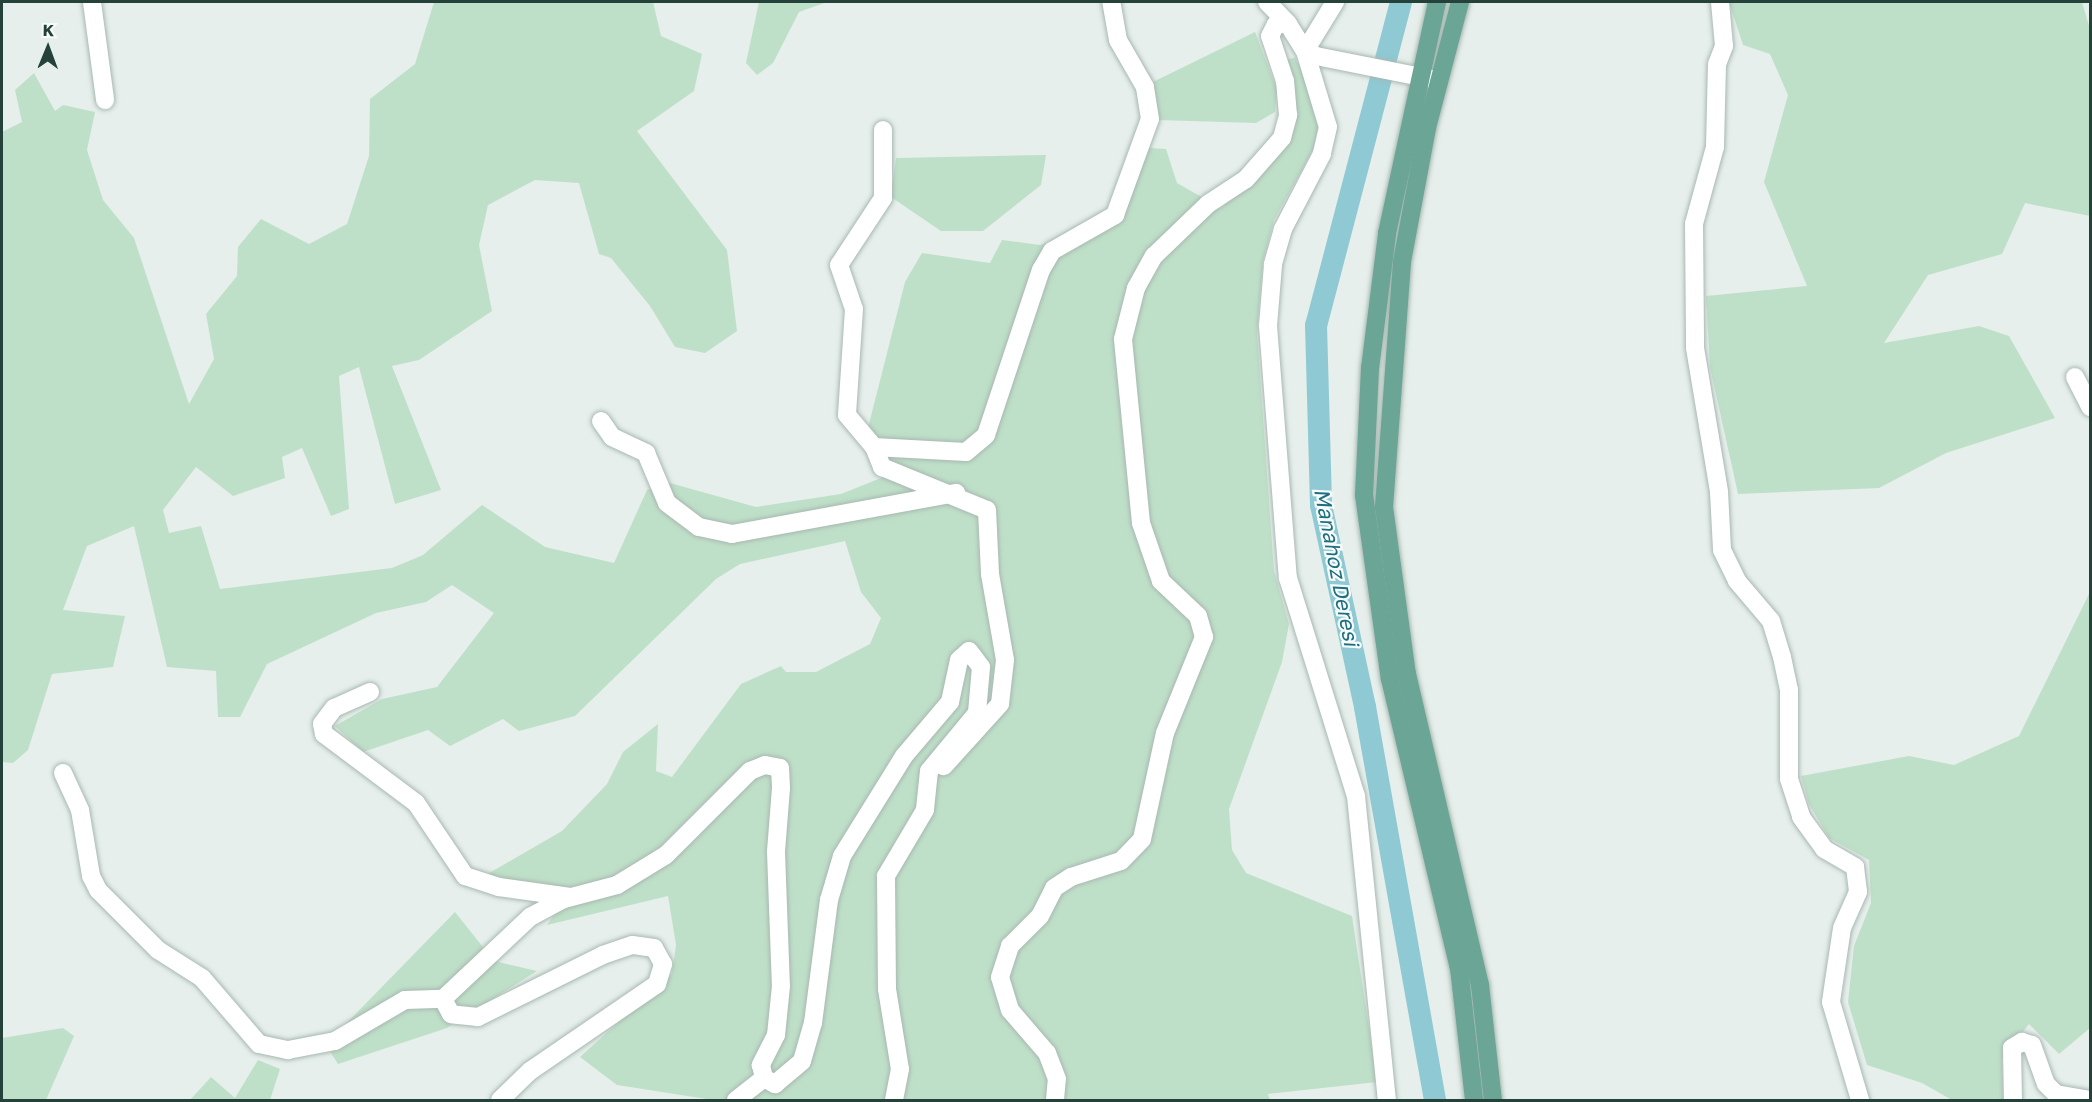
<!DOCTYPE html>
<html>
<head>
<meta charset="utf-8">
<style>
  body { margin:0 }
  #map { position:relative; width:2092px; height:1102px; overflow:hidden; background:#e6efeb; font-family:"Golos Text",sans-serif }
  div>[style] { position:absolute }
  .green>* { inset:0; background:#bfe0c8 }
  .river>* { height:22px; margin:-11px; padding:0 11px; transform-origin:11px; border-radius:11px; background:#8ec9d4 }
  .roads { filter:drop-shadow(0 0 2px #a8b8b2) drop-shadow(0 0 2px #a8b8b2) }
  .minor>* { height:18px; margin:-9px; padding:0 9px; transform-origin:9px; border-radius:9px; background:#fff }
  .major>* { height:18px; margin:-9px; padding:0 9px; transform-origin:9px; border-radius:9px; background:#6aa596 }
  span { translate:-50% -50%; white-space:nowrap; text-align:center; line-height:1.15; -webkit-text-stroke:4.5px #f7fbf9; paint-order:stroke }
  .water-label { font-size:21px; color:#1c6f80; font-style:italic }
  .frame { position:absolute; inset:0; border:3px solid #24423a; pointer-events:none }
  .north { position:absolute; left:18px; top:18px; width:60px; height:60px; -webkit-text-stroke:4px #f7fbf9; paint-order:stroke; rotate:1deg; font-size:16px; font-weight:700; line-height:24px; text-align:center; color:#24423a }
  .north::after { content:''; display:block; margin:auto; width:21px; height:27px; background:#24423a; clip-path:polygon(50% 0,100% 100%,50% 72%,0 100%) }
</style>
</head>
<body>
<div id="map">
  <div class="green">
    <i style="clip-path:polygon(434px 2px,653px 2px,661px 36px,702px 54px,694px 91px,637px 131px,727px 250px,737px 331px,705px 353px,675px 347px,650px 306px,611px 258px,599px 254px,579px 183px,535px 180px,488px 205px,479px 245px,492px 311px,419px 360px,392px 366px,441px 490px,395px 504px,359px 367px,339px 376px,349px 509px,331px 516px,302px 448px,282px 457px,285px 478px,233px 496px,196px 467px,163px 510px,169px 533px,201px 526px,220px 589px,392px 568px,423px 555px,482px 505px,545px 547px,614px 563px,647px 490px,670px 483px,756px 507px,841px 494px,886px 476px,891px 462px,868px 428px,905px 282px,922px 253px,990px 263px,1002px 240px,1040px 245px,1115px 221px,1149px 148px,1166px 149px,1177px 183px,1221px 208px,1280px 151px,1288px 59px,1295px 58px,1317px 101px,1319px 139px,1274px 220px,1263px 261px,1257px 333px,1274px 571px,1289px 624px,1282px 662px,1229px 809px,1232px 850px,1246px 873px,1352px 916px,1377px 1082px,1268px 1094px,1270px 1100px,713px 1100px,617px 1085px,580px 1057px,672px 974px,676px 945px,668px 896px,547px 925px,571px 890px,484px 876px,562px 831px,607px 784px,623px 752px,658px 724px,656px 771px,672px 777px,741px 684px,781px 666px,786px 672px,816px 672px,870px 644px,881px 618px,861px 592px,845px 541px,740px 564px,716px 579px,575px 716px,519px 731px,503px 719px,450px 746px,428px 730px,363px 752px,335px 726px,382px 699px,437px 687px,494px 613px,452px 585px,426px 602px,376px 613px,267px 664px,240px 717px,218px 717px,216px 671px,167px 667px,134px 526px,87px 546px,63px 610px,125px 616px,113px 667px,52px 674px,28px 750px,13px 763px,2px 762px,2px 132px,22px 122px,15px 90px,34px 73px,55px 111px,63px 105px,95px 112px,87px 150px,103px 200px,134px 238px,189px 404px,214px 359px,206px 314px,237px 276px,238px 247px,261px 219px,309px 244px,347px 224px,369px 156px,370px 99px,415px 64px)"></i>
    <i style="clip-path:polygon(759px 2px,827px 2px,799px 12px,773px 63px,757px 75px,746px 63px)"></i>
    <i style="clip-path:polygon(1729px 2px,2082px 2px,2090px 29px,2090px 216px,2025px 203px,2002px 254px,1928px 275px,1884px 343px,1979px 326px,2009px 336px,2055px 418px,1946px 453px,1879px 488px,1738px 494px,1710px 367px,1706px 296px,1807px 286px,1764px 182px,1788px 95px,1770px 54px,1743px 45px)"></i>
    <i style="clip-path:polygon(1255px 32px,1277px 90px,1275px 112px,1256px 123px,1157px 120px,1153px 82px)"></i>
    <i style="clip-path:polygon(1046px 155px,1041px 185px,983px 231px,941px 231px,891px 197px,896px 158px)"></i>
    <i style="clip-path:polygon(2090px 592px,2090px 1028px,2059px 1054px,2029px 1024px,2002px 1059px,2003px 1100px,1952px 1100px,1922px 1083px,1867px 1065px,1848px 1002px,1854px 946px,1871px 903px,1869px 860px,1829px 838px,1809px 804px,1801px 776px,1909px 756px,1954px 765px,2019px 736px)"></i>
    <i style="clip-path:polygon(455px 912px,494px 961px,537px 971px,447px 1028px,338px 1064px,331px 1053px,337px 1033px)"></i>
    <i style="clip-path:polygon(63px 1028px,74px 1036px,46px 1100px,2px 1100px,2px 1038px)"></i>
    <i style="clip-path:polygon(258px 1060px,280px 1069px,270px 1100px,190px 1100px,211px 1077px,235px 1098px)"></i>
  </div>
  <div class="river">
    <i style="left:1401px;top:2px;width:334px;rotate:104.7deg"></i>
    <i style="left:1316px;top:325px;width:180px;rotate:88.4deg"></i>
    <i style="left:1321px;top:505px;width:207px;rotate:77.7deg"></i>
    <i style="left:1365px;top:707px;width:399px;rotate:79.9deg"></i>
  </div>
  <div class="roads">
    <div class="minor">
      <i style="left:92px;top:2px;width:99px;rotate:82.4deg"></i>
      <i style="left:1267px;top:2px;width:30px;rotate:46deg"></i>
      <i style="left:1335px;top:2px;width:57px;rotate:121.5deg"></i>
      <i style="left:1305px;top:51px;width:79px;rotate:73.2deg"></i>
      <i style="left:1328px;top:127px;width:28px;rotate:103deg"></i>
      <i style="left:1322px;top:154px;width:85px;rotate:117.5deg"></i>
      <i style="left:1283px;top:229px;width:37px;rotate:106deg"></i>
      <i style="left:1273px;top:265px;width:61px;rotate:94.7deg"></i>
      <i style="left:1268px;top:326px;width:253px;rotate:85.5deg"></i>
      <i style="left:1288px;top:578px;width:228px;rotate:72.7deg"></i>
      <i style="left:1356px;top:796px;width:306px;rotate:84.2deg"></i>
      <i style="left:1720px;top:2px;width:44px;rotate:84.8deg"></i>
      <i style="left:1724px;top:46px;width:19px;rotate:111deg"></i>
      <i style="left:1717px;top:64px;width:83px;rotate:91.4deg"></i>
      <i style="left:1715px;top:147px;width:80px;rotate:105.3deg"></i>
      <i style="left:1694px;top:224px;width:124px;rotate:89.5deg"></i>
      <i style="left:1695px;top:348px;width:146px;rotate:80.5deg"></i>
      <i style="left:1719px;top:492px;width:58px;rotate:87deg"></i>
      <i style="left:1722px;top:550px;width:34px;rotate:64deg"></i>
      <i style="left:1737px;top:581px;width:52px;rotate:49.6deg"></i>
      <i style="left:1771px;top:621px;width:38px;rotate:73deg"></i>
      <i style="left:1782px;top:657px;width:34px;rotate:78deg"></i>
      <i style="left:1789px;top:690px;width:89px;rotate:90deg"></i>
      <i style="left:1789px;top:779px;width:40px;rotate:72deg"></i>
      <i style="left:1801px;top:817px;width:39px;rotate:54deg"></i>
      <i style="left:1824px;top:849px;width:36px;rotate:30deg"></i>
      <i style="left:1855px;top:867px;width:25px;rotate:83deg"></i>
      <i style="left:1858px;top:892px;width:39px;rotate:114deg"></i>
      <i style="left:1842px;top:928px;width:75px;rotate:98.5deg"></i>
      <i style="left:1831px;top:1002px;width:102px;rotate:73.5deg"></i>
      <i style="left:883px;top:130px;width:68px;rotate:90deg"></i>
      <i style="left:883px;top:198px;width:80px;rotate:123.3deg"></i>
      <i style="left:839px;top:265px;width:46px;rotate:71.2deg"></i>
      <i style="left:854px;top:309px;width:106px;rotate:93.8deg"></i>
      <i style="left:847px;top:415px;width:42px;rotate:49.8deg"></i>
      <i style="left:874px;top:447px;width:22px;rotate:68deg"></i>
      <i style="left:882px;top:467px;width:113px;rotate:22.3deg"></i>
      <i style="left:987px;top:510px;width:64px;rotate:87.3deg"></i>
      <i style="left:990px;top:574px;width:87px;rotate:80.1deg"></i>
      <i style="left:1005px;top:660px;width:44px;rotate:96.5deg"></i>
      <i style="left:1000px;top:704px;width:84px;rotate:132.1deg"></i>
      <i style="left:2075px;top:377px;width:34px;rotate:63deg"></i>
      <i style="left:601px;top:421px;width:19px;rotate:55deg"></i>
      <i style="left:612px;top:437px;width:38px;rotate:25deg"></i>
      <i style="left:646px;top:453px;width:54px;rotate:67.2deg"></i>
      <i style="left:667px;top:503px;width:40px;rotate:37deg"></i>
      <i style="left:699px;top:527px;width:34px;rotate:12deg"></i>
      <i style="left:732px;top:534px;width:228px;rotate:-10.4deg"></i>
      <i style="left:874px;top:447px;width:92px;rotate:3.1deg"></i>
      <i style="left:966px;top:452px;width:26px;rotate:-40deg"></i>
      <i style="left:986px;top:435px;width:174px;rotate:-71.6deg"></i>
      <i style="left:1041px;top:270px;width:22px;rotate:-60deg"></i>
      <i style="left:1052px;top:251px;width:73px;rotate:-29.7deg"></i>
      <i style="left:1115px;top:215px;width:102px;rotate:-70deg"></i>
      <i style="left:1150px;top:119px;width:32px;rotate:-99deg"></i>
      <i style="left:1145px;top:87px;width:54px;rotate:-119.9deg"></i>
      <i style="left:1118px;top:40px;width:39px;rotate:-100deg"></i>
      <i style="left:370px;top:692px;width:39px;rotate:156deg"></i>
      <i style="left:334px;top:708px;width:20px;rotate:127deg"></i>
      <i style="left:322px;top:724px;width:10px;rotate:79deg"></i>
      <i style="left:324px;top:734px;width:115px;rotate:36.9deg"></i>
      <i style="left:416px;top:803px;width:88px;rotate:56.1deg"></i>
      <i style="left:465px;top:876px;width:36px;rotate:18deg"></i>
      <i style="left:499px;top:887px;width:72px;rotate:8deg"></i>
      <i style="left:63px;top:773px;width:41px;rotate:65.3deg"></i>
      <i style="left:80px;top:810px;width:67px;rotate:80.5deg"></i>
      <i style="left:91px;top:876px;width:16px;rotate:63deg"></i>
      <i style="left:98px;top:890px;width:85px;rotate:45deg"></i>
      <i style="left:158px;top:950px;width:52px;rotate:32.5deg"></i>
      <i style="left:202px;top:978px;width:87px;rotate:49.2deg"></i>
      <i style="left:259px;top:1044px;width:30px;rotate:12deg"></i>
      <i style="left:288px;top:1050px;width:48px;rotate:-10.8deg"></i>
      <i style="left:335px;top:1041px;width:81px;rotate:-30.4deg"></i>
      <i style="left:405px;top:1000px;width:38px;rotate:-2deg"></i>
      <i style="left:500px;top:1100px;width:42px;rotate:-44deg"></i>
      <i style="left:530px;top:1071px;width:154px;rotate:-34.4deg"></i>
      <i style="left:657px;top:984px;width:21px;rotate:-73deg"></i>
      <i style="left:663px;top:964px;width:18px;rotate:-119deg"></i>
      <i style="left:654px;top:948px;width:22px;rotate:-172deg"></i>
      <i style="left:632px;top:945px;width:31px;rotate:161deg"></i>
      <i style="left:603px;top:955px;width:140px;rotate:153.6deg"></i>
      <i style="left:478px;top:1017px;width:27px;rotate:-174deg"></i>
      <i style="left:451px;top:1014px;width:17px;rotate:-118deg"></i>
      <i style="left:443px;top:999px;width:120px;rotate:-43.3deg"></i>
      <i style="left:530px;top:917px;width:38px;rotate:-28deg"></i>
      <i style="left:564px;top:899px;width:55px;rotate:-14.8deg"></i>
      <i style="left:617px;top:885px;width:57px;rotate:-31.5deg"></i>
      <i style="left:666px;top:855px;width:119px;rotate:-45deg"></i>
      <i style="left:750px;top:771px;width:16px;rotate:-22deg"></i>
      <i style="left:765px;top:765px;width:15px;rotate:11deg"></i>
      <i style="left:780px;top:768px;width:20px;rotate:87deg"></i>
      <i style="left:781px;top:788px;width:64px;rotate:94.5deg"></i>
      <i style="left:776px;top:852px;width:134px;rotate:87.9deg"></i>
      <i style="left:781px;top:986px;width:49px;rotate:95.8deg"></i>
      <i style="left:776px;top:1035px;width:34px;rotate:117deg"></i>
      <i style="left:761px;top:1065px;width:13px;rotate:77deg"></i>
      <i style="left:764px;top:1078px;width:13px;rotate:29deg"></i>
      <i style="left:775px;top:1084px;width:35px;rotate:-40deg"></i>
      <i style="left:802px;top:1061px;width:40px;rotate:-74deg"></i>
      <i style="left:813px;top:1023px;width:124px;rotate:-82.6deg"></i>
      <i style="left:829px;top:900px;width:46px;rotate:-73.5deg"></i>
      <i style="left:842px;top:856px;width:118px;rotate:-58.2deg"></i>
      <i style="left:904px;top:756px;width:71px;rotate:-49.6deg"></i>
      <i style="left:950px;top:702px;width:43px;rotate:-77.9deg"></i>
      <i style="left:959px;top:660px;width:13px;rotate:-42deg"></i>
      <i style="left:969px;top:651px;width:20px;rotate:53deg"></i>
      <i style="left:981px;top:667px;width:46px;rotate:95deg"></i>
      <i style="left:977px;top:713px;width:75px;rotate:129.6deg"></i>
      <i style="left:929px;top:771px;width:39px;rotate:96deg"></i>
      <i style="left:925px;top:810px;width:77px;rotate:120.6deg"></i>
      <i style="left:886px;top:876px;width:113px;rotate:89.5deg"></i>
      <i style="left:887px;top:989px;width:81px;rotate:80.8deg"></i>
      <i style="left:900px;top:1069px;width:32px;rotate:101deg"></i>
      <i style="left:736px;top:1100px;width:36px;rotate:-38deg"></i>
      <i style="left:1055px;top:1100px;width:21px;rotate:-85deg"></i>
      <i style="left:1057px;top:1079px;width:28px;rotate:-111deg"></i>
      <i style="left:1047px;top:1053px;width:57px;rotate:-130.7deg"></i>
      <i style="left:1010px;top:1010px;width:34px;rotate:-107deg"></i>
      <i style="left:1000px;top:977px;width:33px;rotate:-72deg"></i>
      <i style="left:1010px;top:946px;width:42px;rotate:-45deg"></i>
      <i style="left:1040px;top:916px;width:31px;rotate:-63deg"></i>
      <i style="left:1054px;top:888px;width:20px;rotate:-33deg"></i>
      <i style="left:1071px;top:877px;width:52px;rotate:-17.7deg"></i>
      <i style="left:1121px;top:861px;width:30px;rotate:-46deg"></i>
      <i style="left:1142px;top:839px;width:108px;rotate:-77.8deg"></i>
      <i style="left:1165px;top:733px;width:104px;rotate:-67.9deg"></i>
      <i style="left:1204px;top:637px;width:22px;rotate:-106deg"></i>
      <i style="left:1198px;top:616px;width:51px;rotate:-136.6deg"></i>
      <i style="left:1161px;top:581px;width:61px;rotate:-109deg"></i>
      <i style="left:1141px;top:523px;width:185px;rotate:-95.6deg"></i>
      <i style="left:1123px;top:339px;width:53px;rotate:-75.7deg"></i>
      <i style="left:1136px;top:288px;width:37px;rotate:-61deg"></i>
      <i style="left:1154px;top:256px;width:75px;rotate:-43.9deg"></i>
      <i style="left:1208px;top:204px;width:45px;rotate:-33.3deg"></i>
      <i style="left:1246px;top:179px;width:55px;rotate:-48.7deg"></i>
      <i style="left:1282px;top:138px;width:24px;rotate:-75deg"></i>
      <i style="left:1288px;top:115px;width:34px;rotate:-95deg"></i>
      <i style="left:1285px;top:81px;width:47px;rotate:-108.4deg"></i>
      <i style="left:1270px;top:36px;width:13px;rotate:-63deg"></i>
      <i style="left:1276px;top:24px;width:12px"></i>
      <i style="left:1288px;top:24px;width:32px;rotate:58deg"></i>
      <i style="left:1305px;top:51px;width:12px;rotate:24deg"></i>
      <i style="left:1316px;top:56px;width:122px;rotate:11.3deg"></i>
      <i style="left:2013px;top:1100px;width:52px;rotate:-91.1deg"></i>
      <i style="left:2012px;top:1048px;width:12px;rotate:-31deg"></i>
      <i style="left:2022px;top:1042px;width:10px;rotate:17deg"></i>
      <i style="left:2032px;top:1045px;width:41px;rotate:70.3deg"></i>
      <i style="left:2046px;top:1084px;width:14px;rotate:45deg"></i>
      <i style="left:2056px;top:1094px;width:35px;rotate:10deg"></i>
    </div>
    <div class="major">
      <i style="left:1437px;top:2px;width:237px;rotate:102.2deg"></i>
      <i style="left:1387px;top:234px;width:135px;rotate:97.2deg"></i>
      <i style="left:1370px;top:368px;width:127px;rotate:92.7deg"></i>
      <i style="left:1364px;top:495px;width:186px;rotate:82deg"></i>
      <i style="left:1390px;top:679px;width:297px;rotate:76.6deg"></i>
      <i style="left:1459px;top:968px;width:133px;rotate:83.5deg"></i>
      <i style="left:1460px;top:2px;width:130px;rotate:104.7deg"></i>
      <i style="left:1427px;top:128px;width:136px;rotate:100.6deg"></i>
      <i style="left:1402px;top:262px;width:246px;rotate:94.2deg"></i>
      <i style="left:1384px;top:507px;width:169px;rotate:82.2deg"></i>
      <i style="left:1407px;top:674px;width:319px;rotate:76.8deg"></i>
      <i style="left:1480px;top:985px;width:116px;rotate:83.6deg"></i>
    </div>
  </div>
  <div class="water-label">
    <span style="left:1337px;top:567px;rotate:79deg">Manahoz Deresi</span>
  </div>
  <div class="frame"></div>
  <div class="north">K</div>
</div>
</body>
</html>
